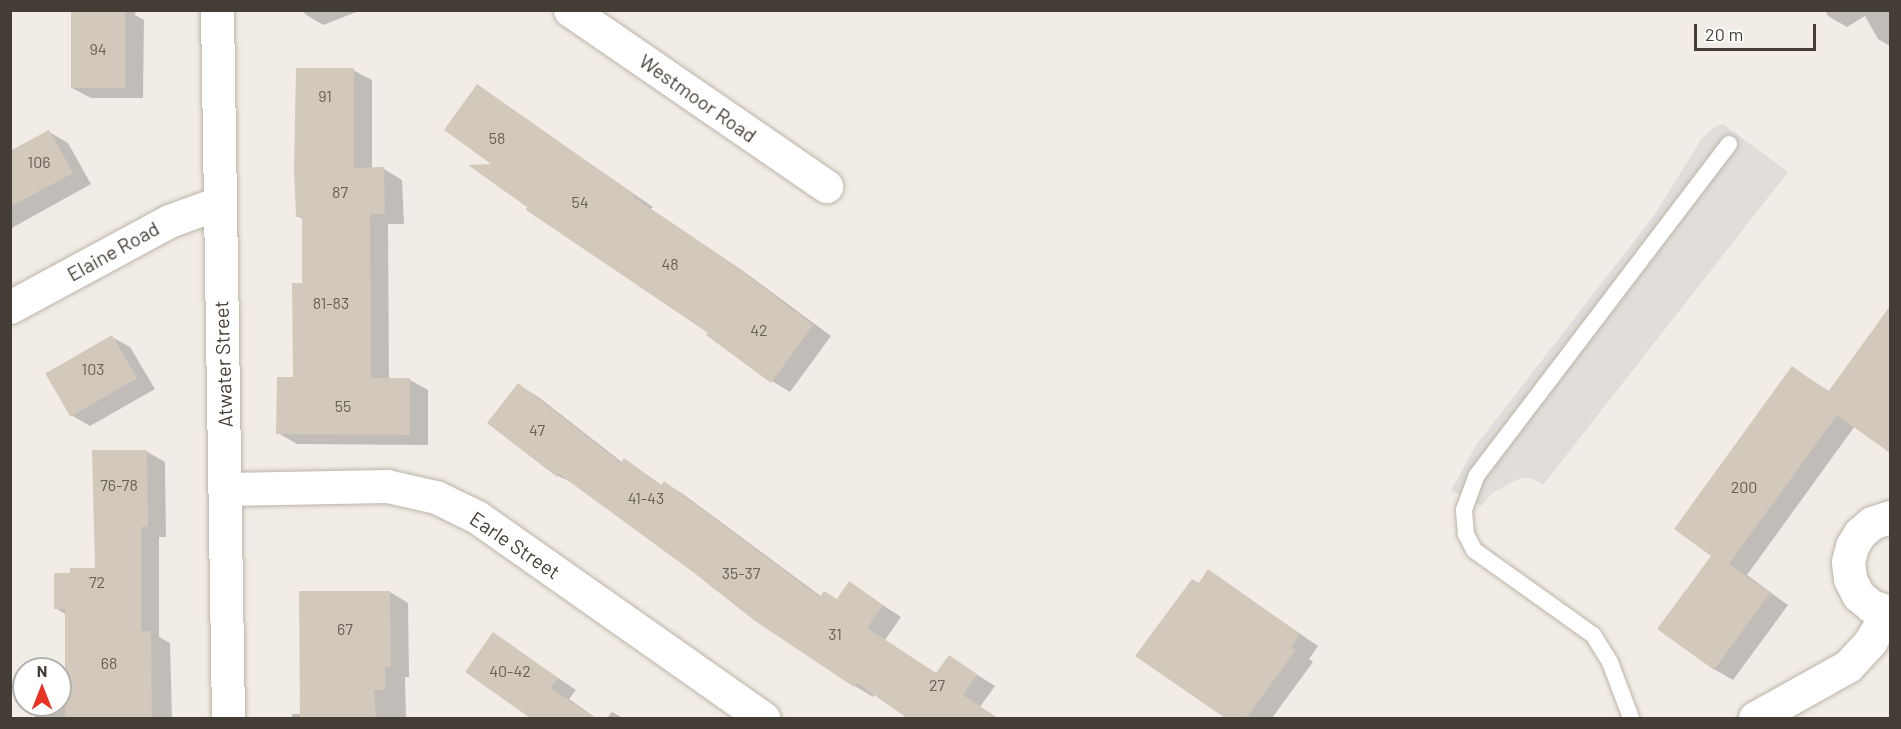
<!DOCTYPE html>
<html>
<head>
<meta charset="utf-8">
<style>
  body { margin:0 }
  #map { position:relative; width:1901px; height:729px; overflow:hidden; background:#f1ede6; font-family:Barlow,sans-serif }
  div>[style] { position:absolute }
  .parking>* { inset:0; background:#e0ddda }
  .shadow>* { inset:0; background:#0003 }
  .building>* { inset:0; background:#d2c8bc; transform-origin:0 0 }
  .roads { filter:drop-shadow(0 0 2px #bcb4a9) drop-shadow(0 0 2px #bcb4a9) }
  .service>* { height:16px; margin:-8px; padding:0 8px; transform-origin:8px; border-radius:8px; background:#fff }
  .minor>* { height:33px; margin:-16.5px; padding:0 16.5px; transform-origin:16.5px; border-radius:16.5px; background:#fff }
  span { translate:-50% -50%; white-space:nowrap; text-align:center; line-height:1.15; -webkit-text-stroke:4.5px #fff; paint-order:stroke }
  .number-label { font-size:16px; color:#686057 }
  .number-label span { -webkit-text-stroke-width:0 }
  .street-label { font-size:20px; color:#443d35 }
  .frame { position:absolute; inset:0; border:12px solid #443d35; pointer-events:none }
  .north { position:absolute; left:12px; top:657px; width:60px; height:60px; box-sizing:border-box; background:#fff; border:2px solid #b4b1ae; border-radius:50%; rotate:0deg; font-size:16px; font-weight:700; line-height:24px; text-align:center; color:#443d35 }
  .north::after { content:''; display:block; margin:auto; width:21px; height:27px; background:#ea3224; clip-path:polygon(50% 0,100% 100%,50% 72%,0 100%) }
  .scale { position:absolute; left:1694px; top:24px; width:122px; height:27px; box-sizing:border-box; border:3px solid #443d35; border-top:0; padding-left:8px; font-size:18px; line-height:21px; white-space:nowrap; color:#443d35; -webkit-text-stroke:4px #fff; paint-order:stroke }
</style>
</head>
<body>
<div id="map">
  <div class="parking">
    <i style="clip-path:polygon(1723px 124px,1788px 172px,1543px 485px,1532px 478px,1521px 478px,1492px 493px,1481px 506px,1451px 490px,1477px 444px,1655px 214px,1702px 138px,1716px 126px)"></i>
  </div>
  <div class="shadow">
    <i style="clip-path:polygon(72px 10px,136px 10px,135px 15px,144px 20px,143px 98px,91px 98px,72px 88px)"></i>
    <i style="clip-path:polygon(303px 10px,359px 10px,359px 11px,323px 25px,305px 14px)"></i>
    <i style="clip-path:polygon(1825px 10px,1890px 10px,1890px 46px,1878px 39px,1865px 16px,1847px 27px,1828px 16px)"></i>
    <i style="clip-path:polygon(353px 70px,372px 80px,372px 169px,384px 169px,402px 180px,404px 224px,388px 224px,389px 379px,410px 380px,428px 390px,428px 445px,297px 444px,278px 433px,295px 379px,303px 284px,303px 219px,297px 216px)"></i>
    <i style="clip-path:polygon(477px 86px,653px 207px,651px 209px,743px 271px,831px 336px,790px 392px,772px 381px,710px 332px,529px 207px,496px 166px)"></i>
    <i style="clip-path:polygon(49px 132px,68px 143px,91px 184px,10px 229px,10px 153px)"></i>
    <i style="clip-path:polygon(1884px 317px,1890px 321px,1890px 450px,1855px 426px,1747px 575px,1788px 605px,1733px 680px,1714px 669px,1713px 555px,1793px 368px,1830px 392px)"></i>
    <i style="clip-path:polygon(112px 337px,130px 347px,155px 389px,90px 426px,71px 415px)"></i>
    <i style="clip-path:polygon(518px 385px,537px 396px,623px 463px,625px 460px,663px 486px,665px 483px,683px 494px,822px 597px,838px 600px,849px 583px,901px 617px,885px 640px,937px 674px,949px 657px,995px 686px,980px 707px,997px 718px,910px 718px,875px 694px,873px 697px,855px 686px,713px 588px,693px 571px,577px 485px,558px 476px)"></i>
    <i style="clip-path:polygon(146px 451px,165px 462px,166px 537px,159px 537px,159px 637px,170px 643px,172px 718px,35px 718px,35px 705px,60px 705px,60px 698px,67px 698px,67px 615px,55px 608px,72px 575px,96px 569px)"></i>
    <i style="clip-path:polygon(1209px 571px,1318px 646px,1309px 659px,1313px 662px,1272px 718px,1227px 718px,1138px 655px)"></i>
    <i style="clip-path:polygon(390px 592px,408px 603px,409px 677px,405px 677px,406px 718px,292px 718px,292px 714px,302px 714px)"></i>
    <i style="clip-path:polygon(493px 634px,576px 690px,569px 699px,596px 718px,533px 718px,467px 671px)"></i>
    <i style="clip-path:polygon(612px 712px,623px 718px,607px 718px)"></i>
  </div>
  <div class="building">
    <i style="left:71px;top:10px;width:54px;height:78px"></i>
    <i style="clip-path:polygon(296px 68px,354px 68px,354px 168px,384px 167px,385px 214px,370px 214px,371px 378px,410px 378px,410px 435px,276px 434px,277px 377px,293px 377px,292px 283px,302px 283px,302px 216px,296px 217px,294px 170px)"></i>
    <i style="clip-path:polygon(477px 84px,635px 195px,633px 197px,724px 258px,813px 325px,771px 383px,706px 335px,708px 333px,526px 210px,527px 207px,468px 165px,491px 164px,444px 130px)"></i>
    <i style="clip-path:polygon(49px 130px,73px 173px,10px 207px,10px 151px)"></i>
    <i style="clip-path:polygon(1890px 306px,1890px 453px,1837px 415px,1729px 564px,1770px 593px,1714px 670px,1657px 629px,1711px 556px,1674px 529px,1792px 366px,1828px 392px)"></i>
    <i style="left:112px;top:335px;width:50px;height:77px;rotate:60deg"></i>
    <i style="clip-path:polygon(518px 383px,621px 463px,624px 458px,661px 485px,664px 481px,820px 597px,824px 591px,837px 599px,849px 581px,883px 605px,867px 628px,936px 673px,949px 655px,977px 674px,963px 695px,998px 718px,907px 718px,857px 683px,854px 687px,755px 621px,693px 572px,559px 474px,557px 477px,487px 423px)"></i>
    <i style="clip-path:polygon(92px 450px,147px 450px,148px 527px,141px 527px,141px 631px,151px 631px,152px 718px,65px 718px,65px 609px,54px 609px,54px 573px,70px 573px,70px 568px,95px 568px)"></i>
    <i style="clip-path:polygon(1208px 569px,1300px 634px,1291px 647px,1296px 650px,1246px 718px,1225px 718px,1135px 656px,1192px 579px,1199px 583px)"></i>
    <i style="clip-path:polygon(299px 591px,390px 591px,391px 667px,385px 667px,385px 690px,374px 690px,376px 718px,300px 718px)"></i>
    <i style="clip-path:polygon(493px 632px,558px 678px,551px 688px,595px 718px,530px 718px,465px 672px)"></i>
  </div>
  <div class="roads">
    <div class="service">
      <i style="left:1631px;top:718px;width:60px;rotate:-110.6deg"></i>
      <i style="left:1610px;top:662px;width:32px;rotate:-122deg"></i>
      <i style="left:1593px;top:635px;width:146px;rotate:-144.5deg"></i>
      <i style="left:1474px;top:550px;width:18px;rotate:-117deg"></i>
      <i style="left:1466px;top:534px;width:24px;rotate:-95deg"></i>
      <i style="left:1464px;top:510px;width:37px;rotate:-70deg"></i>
      <i style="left:1477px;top:475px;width:416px;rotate:-52.7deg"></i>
    </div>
    <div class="minor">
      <i style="left:217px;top:10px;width:708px;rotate:89.11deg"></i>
      <i style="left:570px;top:10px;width:311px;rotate:34.5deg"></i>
      <i style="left:10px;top:307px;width:181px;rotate:-28.4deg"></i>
      <i style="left:169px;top:221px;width:53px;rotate:-19.8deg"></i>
      <i style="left:226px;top:489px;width:161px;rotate:-1.1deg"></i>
      <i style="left:387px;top:486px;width:50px;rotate:12.7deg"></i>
      <i style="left:436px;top:497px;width:46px;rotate:26deg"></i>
      <i style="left:477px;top:517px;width:350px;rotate:35.1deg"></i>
      <i style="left:1890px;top:517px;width:19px;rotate:162deg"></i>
      <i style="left:1872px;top:523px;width:16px;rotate:140deg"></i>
      <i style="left:1860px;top:533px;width:15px;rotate:122deg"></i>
      <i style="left:1852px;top:546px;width:16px;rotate:104deg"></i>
      <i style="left:1848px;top:562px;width:17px;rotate:83deg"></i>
      <i style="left:1850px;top:579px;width:18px;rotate:63deg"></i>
      <i style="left:1858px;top:595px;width:17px;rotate:40deg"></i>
      <i style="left:1871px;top:606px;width:20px;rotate:18deg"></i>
      <i style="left:1755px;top:718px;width:107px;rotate:-29.2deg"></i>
      <i style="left:1848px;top:666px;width:33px;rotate:-47deg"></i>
      <i style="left:1870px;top:642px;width:35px;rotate:-59deg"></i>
    </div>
  </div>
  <div class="number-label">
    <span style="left:98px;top:49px">94</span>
    <span style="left:325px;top:96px">91</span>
    <span style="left:497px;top:138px">58</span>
    <span style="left:39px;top:162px">106</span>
    <span style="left:340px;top:192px">87</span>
    <span style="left:580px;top:202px">54</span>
    <span style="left:670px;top:264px">48</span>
    <span style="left:331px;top:303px">81-83</span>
    <span style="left:759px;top:330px">42</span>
    <span style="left:93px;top:369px">103</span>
    <span style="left:343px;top:406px">55</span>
    <span style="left:537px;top:430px">47</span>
    <span style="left:119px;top:485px">76-78</span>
    <span style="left:1744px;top:487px">200</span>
    <span style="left:646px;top:498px">41-43</span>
    <span style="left:741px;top:573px">35-37</span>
    <span style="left:97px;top:582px">72</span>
    <span style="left:345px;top:629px">67</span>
    <span style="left:835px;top:634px">31</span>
    <span style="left:109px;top:663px">68</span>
    <span style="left:510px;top:671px">40-42</span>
    <span style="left:937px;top:685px">27</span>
  </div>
  <div class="street-label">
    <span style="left:698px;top:98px;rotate:35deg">Westmoor Road</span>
    <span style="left:113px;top:251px;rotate:-29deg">Elaine Road</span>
    <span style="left:223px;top:364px;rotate:-92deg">Atwater Street</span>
    <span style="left:515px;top:545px;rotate:34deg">Earle Street</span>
  </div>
  <div class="frame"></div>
  <div class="north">N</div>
  <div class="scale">20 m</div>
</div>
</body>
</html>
